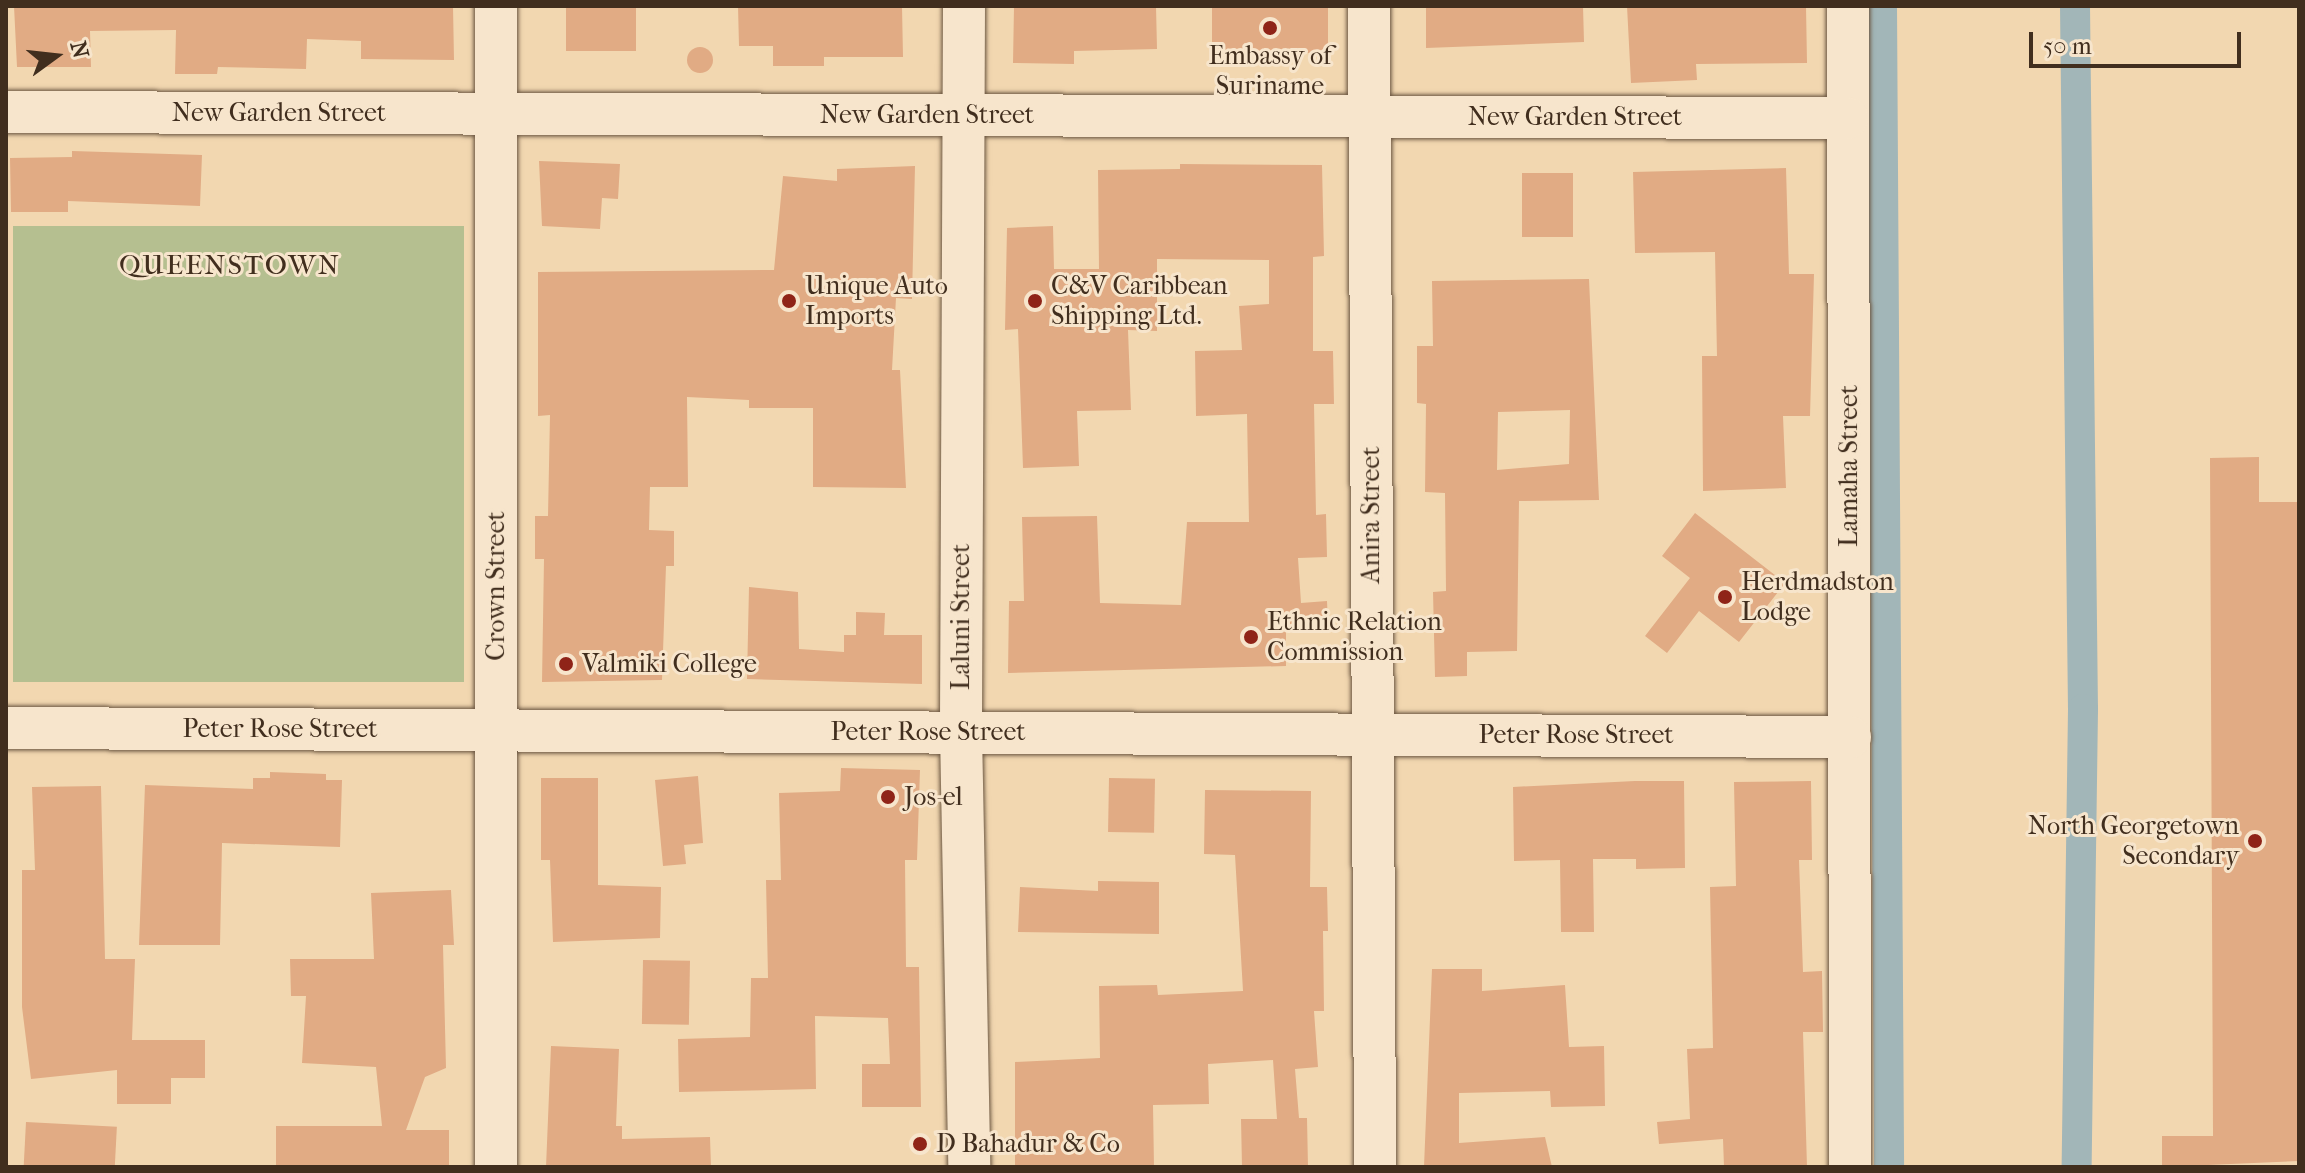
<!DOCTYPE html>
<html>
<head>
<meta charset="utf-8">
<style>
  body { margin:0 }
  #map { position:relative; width:2305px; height:1173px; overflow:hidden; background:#f2d7b0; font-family:"IM FELL French Canon",serif }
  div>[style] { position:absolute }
  .green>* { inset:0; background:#b5bf90; transform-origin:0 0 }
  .canal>* { height:30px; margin:-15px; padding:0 15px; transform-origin:15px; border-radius:15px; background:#a2b6b8 }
  .building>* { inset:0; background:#e1ab84; transform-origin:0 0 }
  .round { border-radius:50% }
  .roads { filter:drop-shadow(0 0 2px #6d5842) drop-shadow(0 0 2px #6d5842) }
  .minor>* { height:42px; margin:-21px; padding:0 21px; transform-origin:21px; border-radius:21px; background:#f7e5cc }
  .dots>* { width:22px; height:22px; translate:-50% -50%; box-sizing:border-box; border:4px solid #f7e5cc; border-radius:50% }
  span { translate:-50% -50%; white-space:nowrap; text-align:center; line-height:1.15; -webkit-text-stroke:6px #f7e5cc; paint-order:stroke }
  .poi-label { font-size:26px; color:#412e1e }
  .left { translate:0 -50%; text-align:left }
  .right { translate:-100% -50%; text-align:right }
  .street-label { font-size:26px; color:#412e1e }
  .neighbourhood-label { font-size:28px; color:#412e1e; letter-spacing:2px }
  .frame { position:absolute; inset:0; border:8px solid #412e1e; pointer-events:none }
  .north { position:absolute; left:16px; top:16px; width:80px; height:80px; -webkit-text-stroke:6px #f7e5cc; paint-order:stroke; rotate:75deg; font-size:22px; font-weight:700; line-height:32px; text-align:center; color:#412e1e }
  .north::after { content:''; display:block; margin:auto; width:28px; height:36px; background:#412e1e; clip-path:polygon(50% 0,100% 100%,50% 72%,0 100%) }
  .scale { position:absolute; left:2029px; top:32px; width:212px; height:36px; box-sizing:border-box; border:4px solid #412e1e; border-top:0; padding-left:10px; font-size:24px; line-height:28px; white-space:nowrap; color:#412e1e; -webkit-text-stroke:6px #f7e5cc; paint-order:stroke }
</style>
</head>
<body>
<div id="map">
  <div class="green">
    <i style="left:13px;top:226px;width:451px;height:456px"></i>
  </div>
  <div class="canal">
    <i style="left:1882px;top:6px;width:1161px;rotate:89.65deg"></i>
    <i style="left:2075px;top:6px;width:703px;rotate:89.35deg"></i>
    <i style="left:2083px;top:709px;width:458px;rotate:90.8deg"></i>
  </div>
  <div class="building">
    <i style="clip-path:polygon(14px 6px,453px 6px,454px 60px,361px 59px,361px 41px,307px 39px,306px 69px,218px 67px,217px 74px,175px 74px,176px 30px,90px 31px,91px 67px,17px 67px)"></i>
    <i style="left:566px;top:6px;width:70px;height:45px"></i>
    <i style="clip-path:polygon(738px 6px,902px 6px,903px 57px,824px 57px,824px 66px,773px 66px,773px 46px,739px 46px)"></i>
    <i style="clip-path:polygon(1014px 6px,1156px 6px,1157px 49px,1074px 51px,1074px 64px,1013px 63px)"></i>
    <i style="left:1212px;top:6px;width:116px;height:47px"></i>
    <i style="clip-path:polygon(1426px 6px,1583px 6px,1584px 42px,1426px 48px)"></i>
    <i style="clip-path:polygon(1627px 6px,1806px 6px,1807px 63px,1696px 64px,1697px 80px,1631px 83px)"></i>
    <i class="round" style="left:687px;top:47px;width:26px;height:26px"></i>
    <i style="clip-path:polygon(72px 151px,202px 155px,200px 206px,68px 201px,68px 212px,11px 212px,10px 158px,72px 157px)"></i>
    <i style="clip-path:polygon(539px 161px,620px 164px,618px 199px,602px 198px,600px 229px,542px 226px)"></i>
    <i style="clip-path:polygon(1180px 164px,1322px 165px,1324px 256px,1313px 257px,1313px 351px,1333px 351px,1334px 404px,1314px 404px,1316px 515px,1326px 514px,1327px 557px,1298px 558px,1301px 603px,1327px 601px,1328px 625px,1286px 628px,1286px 666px,1008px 673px,1009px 601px,1024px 601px,1022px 517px,1097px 516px,1100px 603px,1181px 605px,1187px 522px,1249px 522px,1247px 414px,1196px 416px,1195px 351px,1242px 350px,1239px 306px,1269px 304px,1269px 260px,1157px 259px,1157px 331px,1128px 330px,1131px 410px,1077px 411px,1079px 466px,1023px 468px,1018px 329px,1005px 330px,1007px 228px,1053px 226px,1054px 269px,1099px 269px,1098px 170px,1180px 169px)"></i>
    <i style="clip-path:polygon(915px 166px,912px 299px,896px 298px,892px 370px,900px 370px,906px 488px,813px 487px,813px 408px,749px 408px,749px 400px,687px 397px,688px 487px,650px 487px,649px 530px,674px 531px,674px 566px,666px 566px,662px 680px,542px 682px,544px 559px,535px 559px,535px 516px,548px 516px,550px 415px,538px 416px,538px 272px,774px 270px,783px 176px,837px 181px,837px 169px)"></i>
    <i style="clip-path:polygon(1786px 168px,1789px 274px,1814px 274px,1810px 416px,1783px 416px,1786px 488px,1703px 491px,1702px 356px,1717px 356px,1715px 252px,1635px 253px,1633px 172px)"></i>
    <i style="left:1522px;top:173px;width:51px;height:64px"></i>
    <i style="clip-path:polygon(evenodd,1589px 279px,1599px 500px,1519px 501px,1517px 651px,1467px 652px,1467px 676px,1435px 677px,1433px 592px,1446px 591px,1445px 493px,1425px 492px,1426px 404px,1417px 403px,1417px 346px,1433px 346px,1432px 281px,1589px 279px,1570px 410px,1569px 464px,1497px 470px,1498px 412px,1570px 410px)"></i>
    <i style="clip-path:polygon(2259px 457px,2259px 502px,2299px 502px,2299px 1161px,2162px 1167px,2162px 1136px,2213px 1136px,2210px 458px)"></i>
    <i style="clip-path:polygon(1695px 513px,1785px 583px,1739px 642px,1699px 611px,1667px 653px,1645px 636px,1690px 578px,1662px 556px)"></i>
    <i style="clip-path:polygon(749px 587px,798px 592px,799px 649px,844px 652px,844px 635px,856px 635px,856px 612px,885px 613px,884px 635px,922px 635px,922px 684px,747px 679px)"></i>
    <i style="clip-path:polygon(841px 768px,920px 770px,917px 860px,905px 860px,906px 967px,919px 967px,921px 1107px,862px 1107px,862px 1064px,890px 1064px,888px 1018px,815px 1016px,816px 1089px,679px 1092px,678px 1039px,750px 1037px,751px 978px,768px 978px,766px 880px,781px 880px,779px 793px,840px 791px)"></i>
    <i style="clip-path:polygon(270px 772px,326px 774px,326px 780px,342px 780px,340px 847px,222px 843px,220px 945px,139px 945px,145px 785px,253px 789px,253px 778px,270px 778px)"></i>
    <i style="clip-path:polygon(698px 776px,703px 843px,684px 845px,686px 864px,663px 866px,655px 780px)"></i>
    <i style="clip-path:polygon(541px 778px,598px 778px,598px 885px,661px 887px,660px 938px,553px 942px,550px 860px,541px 860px)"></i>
    <i style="left:1109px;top:778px;width:46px;height:54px;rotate:1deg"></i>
    <i style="clip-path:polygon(1635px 781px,1684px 781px,1685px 868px,1636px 869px,1636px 859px,1593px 859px,1594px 932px,1561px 932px,1560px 860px,1514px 861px,1513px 787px)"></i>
    <i style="clip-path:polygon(1811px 781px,1812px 860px,1799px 860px,1803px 972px,1822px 971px,1823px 1032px,1803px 1032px,1807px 1167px,1724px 1167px,1723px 1139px,1659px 1144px,1657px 1122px,1690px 1119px,1687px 1049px,1713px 1048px,1710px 887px,1736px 886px,1734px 782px)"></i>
    <i style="clip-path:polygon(101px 786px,105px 959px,135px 959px,132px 1040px,205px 1040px,205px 1078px,171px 1078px,171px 1104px,117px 1104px,117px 1070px,31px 1079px,22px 1007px,22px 870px,35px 870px,32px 787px)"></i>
    <i style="clip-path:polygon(1205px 790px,1311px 791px,1310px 887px,1327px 887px,1328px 931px,1323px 931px,1324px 1011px,1314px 1011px,1318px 1067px,1295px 1069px,1299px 1118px,1307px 1118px,1308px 1167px,1242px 1167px,1241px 1119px,1277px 1119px,1273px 1060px,1208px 1064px,1209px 1104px,1153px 1105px,1154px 1167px,1015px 1167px,1015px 1062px,1100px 1058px,1099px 986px,1157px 985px,1158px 995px,1243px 991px,1235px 855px,1204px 854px)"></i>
    <i style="clip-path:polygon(1098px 881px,1159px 882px,1159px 934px,1018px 932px,1020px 887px,1098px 891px)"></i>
    <i style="clip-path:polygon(451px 890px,454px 945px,443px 945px,446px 1068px,425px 1077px,406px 1130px,449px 1130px,449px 1167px,276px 1167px,276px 1126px,382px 1126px,376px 1067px,302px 1063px,306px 996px,291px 996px,290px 959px,374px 959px,371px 893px)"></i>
    <i style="left:643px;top:960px;width:47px;height:64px;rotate:1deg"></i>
    <i style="clip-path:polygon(1432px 969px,1482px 969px,1482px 991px,1565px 985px,1569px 1047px,1604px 1046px,1605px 1106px,1551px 1107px,1550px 1091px,1459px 1093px,1459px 1143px,1545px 1137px,1552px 1167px,1424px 1167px)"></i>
    <i style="clip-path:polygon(551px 1046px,619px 1049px,616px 1126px,622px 1126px,622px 1139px,710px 1137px,711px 1167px,546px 1167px)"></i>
    <i style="left:26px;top:1122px;width:91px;height:45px;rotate:3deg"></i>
  </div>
  <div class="roads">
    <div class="minor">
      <i style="left:496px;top:6px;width:1161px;rotate:90deg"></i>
      <i style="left:964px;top:6px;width:726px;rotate:90.24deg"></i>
      <i style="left:961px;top:732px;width:435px;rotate:88.9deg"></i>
      <i style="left:1369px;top:6px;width:1161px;rotate:89.7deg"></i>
      <i style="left:1848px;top:6px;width:1161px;rotate:89.9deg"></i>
      <i style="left:6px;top:112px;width:1841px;rotate:0.19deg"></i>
      <i style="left:6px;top:728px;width:1844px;rotate:0.28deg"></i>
    </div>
  </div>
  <div class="dots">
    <i style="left:1270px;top:28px;background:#8f2418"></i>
    <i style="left:789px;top:301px;background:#8f2418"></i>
    <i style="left:1035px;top:301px;background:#8f2418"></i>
    <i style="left:1725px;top:597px;background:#8f2418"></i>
    <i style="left:1251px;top:637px;background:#8f2418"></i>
    <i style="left:566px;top:664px;background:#8f2418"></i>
    <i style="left:888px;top:797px;background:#8f2418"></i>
    <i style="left:2255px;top:841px;background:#8f2418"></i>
    <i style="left:920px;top:1144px;background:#8f2418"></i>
  </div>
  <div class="poi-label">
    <span style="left:1270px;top:71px">Embassy of<br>Suriname</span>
    <span class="left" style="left:805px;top:301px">Unique Auto<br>Imports</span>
    <span class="left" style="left:1051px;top:301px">C&amp;V Caribbean<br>Shipping Ltd.</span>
    <span class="left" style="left:1741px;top:597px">Herdmadston<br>Lodge</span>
    <span class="left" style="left:1267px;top:637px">Ethnic Relation<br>Commission</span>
    <span class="left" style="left:582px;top:664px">Valmiki College</span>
    <span class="left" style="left:904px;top:797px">Jos-el</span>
    <span class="right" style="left:2239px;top:841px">North Georgetown<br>Secondary</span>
    <span class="left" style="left:936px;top:1144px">D Bahadur &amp; Co</span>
  </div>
  <div class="street-label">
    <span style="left:279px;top:113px">New Garden Street</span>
    <span style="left:927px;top:115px">New Garden Street</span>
    <span style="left:1575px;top:117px">New Garden Street</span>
    <span style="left:1849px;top:466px;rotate:-90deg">Lamaha Street</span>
    <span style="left:1371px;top:515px;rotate:-90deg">Anira Street</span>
    <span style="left:496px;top:586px;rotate:-90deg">Crown Street</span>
    <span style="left:961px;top:617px;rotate:-90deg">Laluni Street</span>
    <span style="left:280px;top:729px">Peter Rose Street</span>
    <span style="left:928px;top:732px">Peter Rose Street</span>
    <span style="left:1576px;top:735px">Peter Rose Street</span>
  </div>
  <div class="neighbourhood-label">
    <span style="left:230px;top:265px">QUEENSTOWN</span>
  </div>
  <div class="frame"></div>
  <div class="north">N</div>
  <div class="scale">50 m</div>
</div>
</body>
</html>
